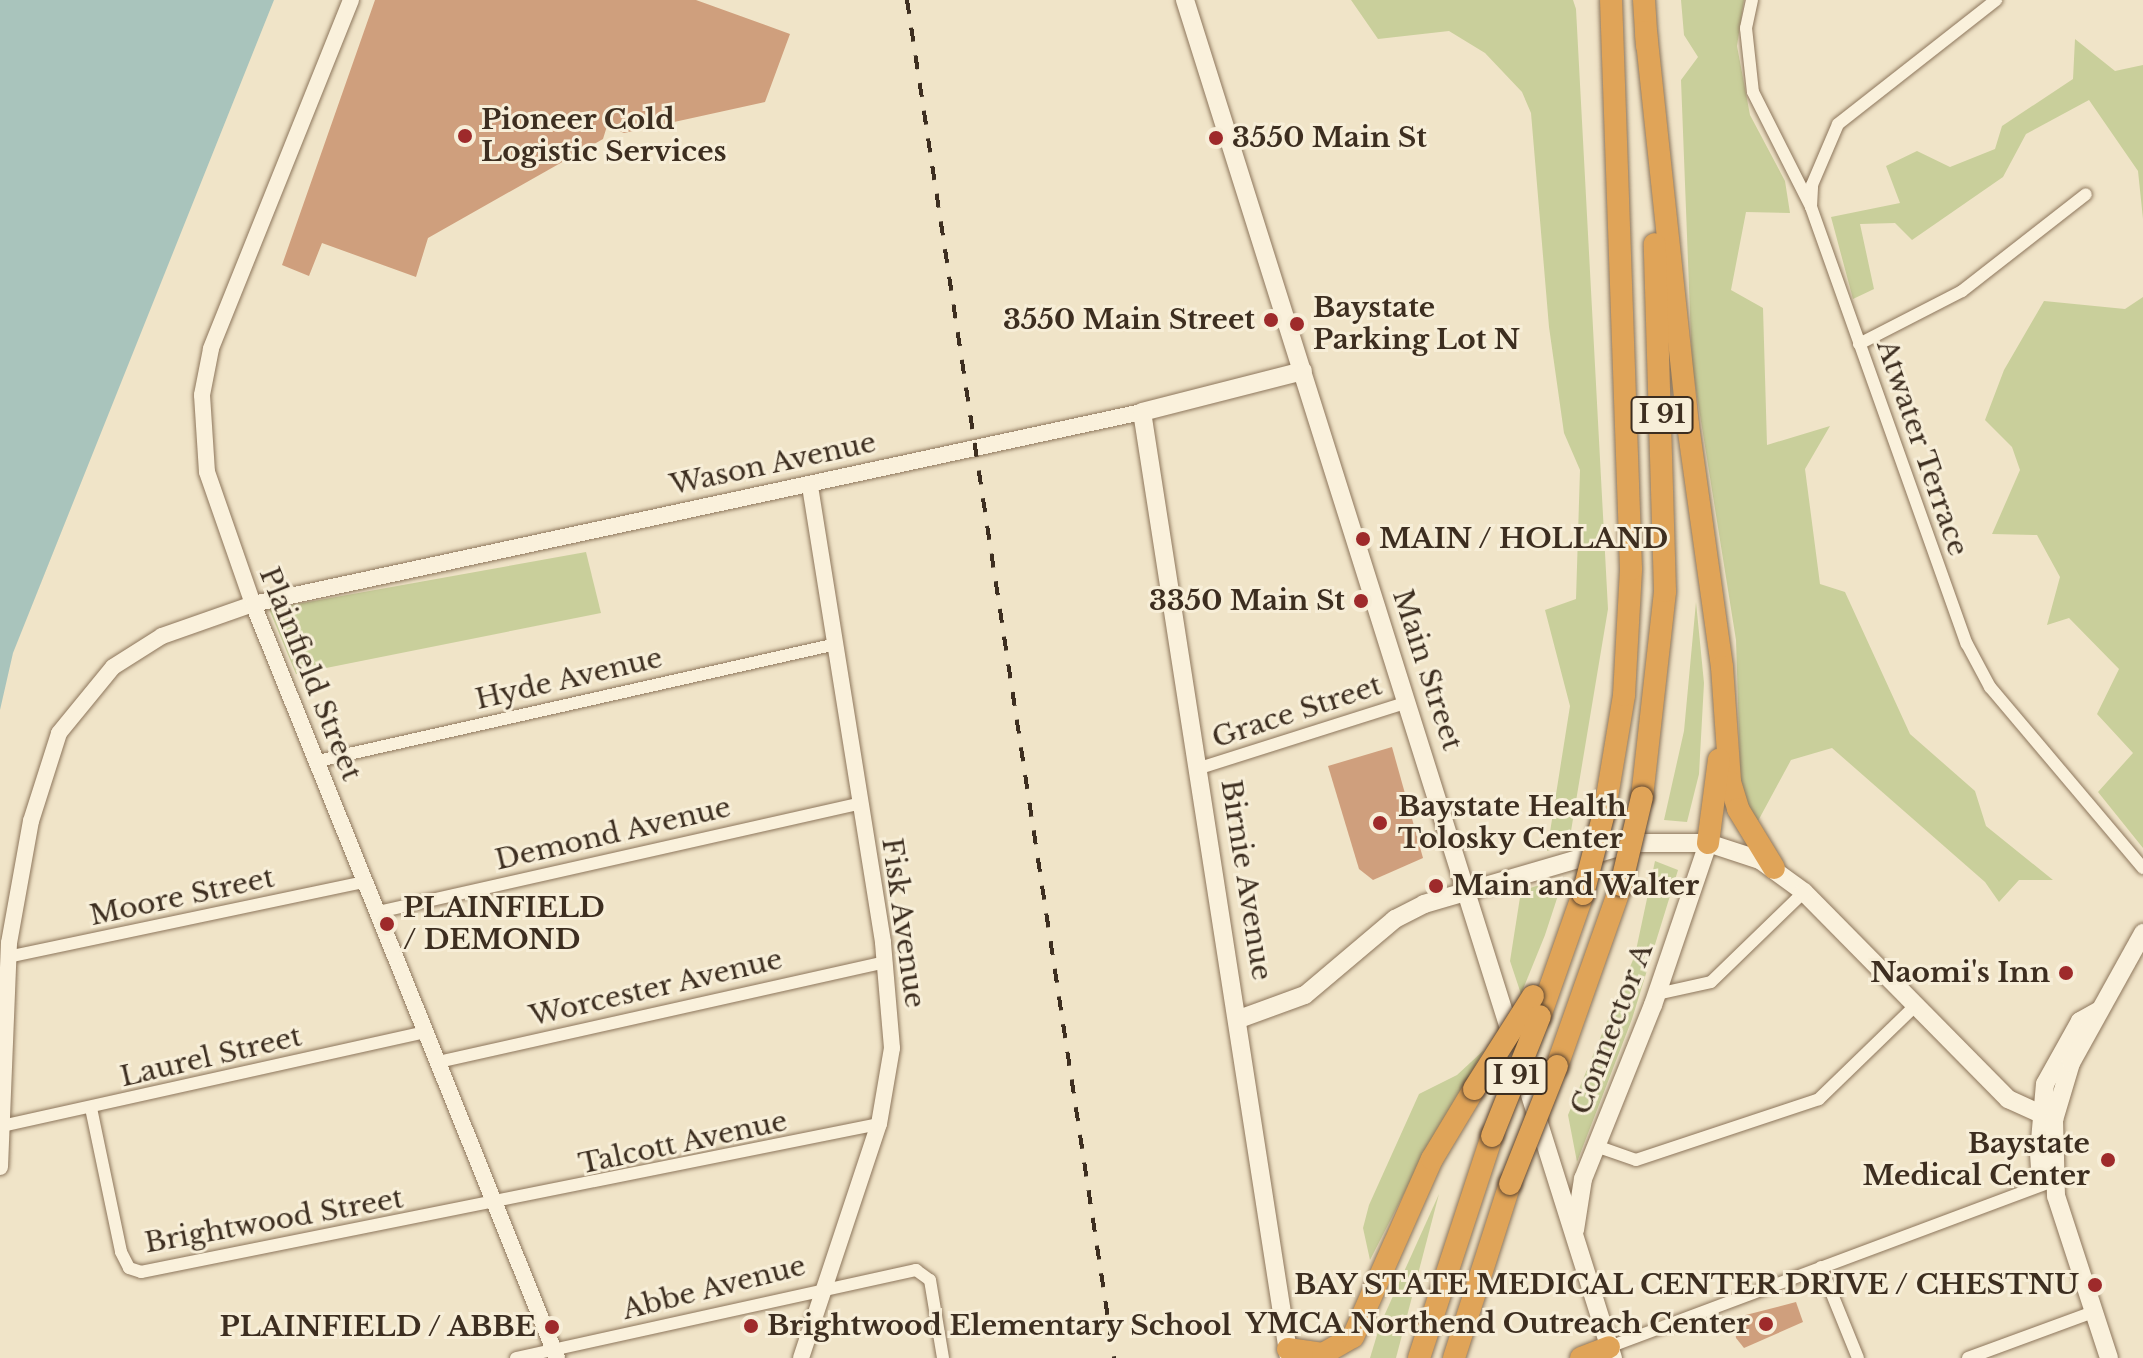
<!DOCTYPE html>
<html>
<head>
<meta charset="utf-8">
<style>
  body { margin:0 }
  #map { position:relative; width:2143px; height:1358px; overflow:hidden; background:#f0e4c8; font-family:"Libre Baskerville",serif }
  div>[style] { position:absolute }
  .green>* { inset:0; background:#c9cf9b }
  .water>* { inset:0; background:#a9c4bc }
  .building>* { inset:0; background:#cf9f7d }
  .roads { filter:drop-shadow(0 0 2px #8d765c) drop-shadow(0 0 2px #8d765c) }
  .minor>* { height:12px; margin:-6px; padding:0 6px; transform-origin:6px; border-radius:6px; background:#faf1dc }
  .tertiary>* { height:16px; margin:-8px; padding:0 8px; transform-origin:8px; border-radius:8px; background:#faf1dc }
  .secondary>* { height:18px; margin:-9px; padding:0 9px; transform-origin:9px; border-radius:9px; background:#faf1dc }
  .motorway>* { height:22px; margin:-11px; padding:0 11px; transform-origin:11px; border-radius:11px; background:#e0a458 }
  .rail>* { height:4px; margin-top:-2px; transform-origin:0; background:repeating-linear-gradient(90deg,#3d2e20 0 14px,transparent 0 28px) }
  .bridges { filter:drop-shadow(0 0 2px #5b4430) drop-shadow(0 0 2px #5b4430) }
  .motorway-bridge>* { height:22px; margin:-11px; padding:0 11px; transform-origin:11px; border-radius:11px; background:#e0a458 }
  .dots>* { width:22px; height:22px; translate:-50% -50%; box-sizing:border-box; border:4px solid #f7eed8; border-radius:50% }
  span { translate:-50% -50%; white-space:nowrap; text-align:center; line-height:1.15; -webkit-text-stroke:6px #f7eed8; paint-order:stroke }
  .shield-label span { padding:2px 6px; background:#f7eed8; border:2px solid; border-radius:6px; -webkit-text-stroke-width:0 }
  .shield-label { font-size:26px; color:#3d2e20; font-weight:700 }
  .poi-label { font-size:28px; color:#3d2e20; font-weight:700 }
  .left { translate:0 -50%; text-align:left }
  .right { translate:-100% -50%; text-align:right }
  .street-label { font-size:28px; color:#3d2e20 }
</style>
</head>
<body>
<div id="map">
  <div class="green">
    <i style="clip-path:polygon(1351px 0,1573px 0,1576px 9px,1608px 609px,1569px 843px,1547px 851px,1570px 706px,1545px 610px,1576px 599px,1580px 470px,1564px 433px,1549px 327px,1531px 113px,1522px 92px,1485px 53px,1449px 31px,1378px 39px)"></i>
    <i style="clip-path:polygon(1681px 0,1744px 0,1737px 46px,1750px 115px,1785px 181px,1790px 213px,1746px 212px,1731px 290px,1763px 308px,1767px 445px,1830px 426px,1805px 469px,1820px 584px,1845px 592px,1910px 734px,1975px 791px,1986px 826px,2053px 880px,2019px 880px,1999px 902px,1985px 882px,1832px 748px,1791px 760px,1758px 821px,1741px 796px,1736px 640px,1692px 365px,1681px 80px,1698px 57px,1684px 35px)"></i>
    <i style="clip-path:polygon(2075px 39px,2115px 71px,2143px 65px,2143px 219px,2138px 171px,2089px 100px,2026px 134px,2003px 177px,1912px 240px,1895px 223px,1860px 224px,1874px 289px,1853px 299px,1831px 217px,1900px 203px,1886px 166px,1917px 151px,1950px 167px,1995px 149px,2002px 126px,2073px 79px)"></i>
    <i style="clip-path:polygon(2143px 297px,2143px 848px,2098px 792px,2133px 753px,2097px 714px,2119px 669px,2069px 618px,2047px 625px,2060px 577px,2037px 535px,1992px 534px,2020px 470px,2012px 447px,1985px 420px,2004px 370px,2044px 301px,2125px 309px)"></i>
    <i style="clip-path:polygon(586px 552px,601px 613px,296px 674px,269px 609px)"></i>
    <i style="clip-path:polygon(1696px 602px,1704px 683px,1699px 774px,1687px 822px,1664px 820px,1684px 731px)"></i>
    <i style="clip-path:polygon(1655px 861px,1678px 870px,1632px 1019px,1577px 1162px,1568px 1115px,1635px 955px)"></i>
    <i style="clip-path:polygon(1564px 877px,1545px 935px,1521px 994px,1510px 961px,1521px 891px)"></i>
    <i style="clip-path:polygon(1484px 1050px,1433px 1137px,1370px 1260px,1363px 1228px,1369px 1205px,1419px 1094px,1457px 1075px)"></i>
    <i style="clip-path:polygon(1439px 1194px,1396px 1358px,1370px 1358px,1380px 1325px)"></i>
  </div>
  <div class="water">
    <i style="clip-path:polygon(0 0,274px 0,13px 653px,0 710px)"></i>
  </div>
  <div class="building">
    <i style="clip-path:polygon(375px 0,696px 0,790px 34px,765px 102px,624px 133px,607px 126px,603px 139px,428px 238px,416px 277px,322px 243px,309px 276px,282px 265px)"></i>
    <i style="clip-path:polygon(1392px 747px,1423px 858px,1373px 880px,1359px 869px,1328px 766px)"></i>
    <i style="clip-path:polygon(1796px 1302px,1803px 1322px,1744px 1348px,1736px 1338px,1734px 1318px)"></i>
  </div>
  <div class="roads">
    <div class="minor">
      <i style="left:1752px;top:0;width:29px;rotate:102deg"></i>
      <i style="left:1746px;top:28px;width:64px;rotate:83.8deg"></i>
      <i style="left:1753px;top:92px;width:129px;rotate:63.2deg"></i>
      <i style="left:1811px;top:207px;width:464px;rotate:70.4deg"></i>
      <i style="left:1967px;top:644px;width:49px;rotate:61.9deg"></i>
      <i style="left:1990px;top:687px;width:237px;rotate:49.8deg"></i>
      <i style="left:1811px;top:207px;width:22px;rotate:-87deg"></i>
      <i style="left:1812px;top:185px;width:66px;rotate:-66.9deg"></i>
      <i style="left:1838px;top:124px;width:201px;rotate:-38.1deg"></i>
      <i style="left:1859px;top:344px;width:116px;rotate:-27.2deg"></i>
      <i style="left:1962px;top:291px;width:157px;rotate:-38deg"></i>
      <i style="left:318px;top:761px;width:527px;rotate:-12.72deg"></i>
      <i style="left:1200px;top:768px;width:218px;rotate:-17.6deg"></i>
      <i style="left:378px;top:912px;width:493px;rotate:-12.7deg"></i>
      <i style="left:8px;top:957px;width:365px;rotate:-11.9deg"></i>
      <i style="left:1657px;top:994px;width:55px;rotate:-12.5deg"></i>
      <i style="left:1711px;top:982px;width:129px;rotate:-44.1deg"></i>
      <i style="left:438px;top:1062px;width:459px;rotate:-12.6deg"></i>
      <i style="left:91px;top:1108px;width:147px;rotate:78.2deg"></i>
      <i style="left:121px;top:1252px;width:18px;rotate:63deg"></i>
      <i style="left:129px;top:1268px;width:13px;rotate:18deg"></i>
      <i style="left:141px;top:1272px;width:753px;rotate:-11.34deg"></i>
      <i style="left:6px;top:1125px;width:430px;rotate:-12.5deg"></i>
      <i style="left:1596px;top:1146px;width:42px;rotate:19.3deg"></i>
      <i style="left:1636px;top:1160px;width:193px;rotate:-18.4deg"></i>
      <i style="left:1819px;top:1099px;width:135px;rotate:-44.1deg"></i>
      <i style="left:1821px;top:1267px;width:98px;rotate:67.9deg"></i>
      <i style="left:1609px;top:1347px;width:475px;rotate:-20.5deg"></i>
      <i style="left:516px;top:1358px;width:410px;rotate:-12.4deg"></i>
      <i style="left:916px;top:1270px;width:17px;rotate:36deg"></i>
      <i style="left:930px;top:1280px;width:79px;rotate:80.5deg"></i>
      <i style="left:1968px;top:1358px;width:133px;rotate:-20.2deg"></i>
    </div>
    <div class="tertiary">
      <i style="left:351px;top:0;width:376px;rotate:111.9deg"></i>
      <i style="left:211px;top:349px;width:47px;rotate:101.1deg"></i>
      <i style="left:202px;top:395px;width:77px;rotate:86.3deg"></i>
      <i style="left:207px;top:472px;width:140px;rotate:70.8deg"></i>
      <i style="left:253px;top:604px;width:813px;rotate:68.04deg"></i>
      <i style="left:0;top:1167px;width:224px;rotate:-87.7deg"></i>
      <i style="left:9px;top:943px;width:124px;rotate:-79.8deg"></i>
      <i style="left:31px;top:821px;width:92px;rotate:-72.3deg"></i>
      <i style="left:59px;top:733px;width:85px;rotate:-50.7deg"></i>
      <i style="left:113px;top:667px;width:58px;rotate:-32.3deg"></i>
      <i style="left:162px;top:636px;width:96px;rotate:-19.4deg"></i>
      <i style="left:253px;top:604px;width:909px;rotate:-12.19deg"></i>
      <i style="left:801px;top:1358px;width:247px;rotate:-71.6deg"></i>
      <i style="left:879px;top:1124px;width:77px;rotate:-80.3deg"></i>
      <i style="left:892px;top:1048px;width:106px;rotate:-94.9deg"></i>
      <i style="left:883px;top:942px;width:462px;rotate:-99.1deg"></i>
    </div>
    <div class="secondary">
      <i style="left:1185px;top:0;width:1424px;rotate:72.51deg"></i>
      <i style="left:1239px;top:1019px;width:70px;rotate:-20deg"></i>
      <i style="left:1305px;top:995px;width:118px;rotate:-40.2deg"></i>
      <i style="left:1395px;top:919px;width:33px;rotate:-27deg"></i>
      <i style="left:1424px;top:904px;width:217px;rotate:-16.3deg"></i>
      <i style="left:1632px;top:843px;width:76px"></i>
      <i style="left:1708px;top:843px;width:55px;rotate:18.1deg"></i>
      <i style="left:1760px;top:860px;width:54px;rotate:36deg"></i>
      <i style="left:1804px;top:892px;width:291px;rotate:45.4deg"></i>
      <i style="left:2008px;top:1099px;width:51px;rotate:24.5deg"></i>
      <i style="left:2054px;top:1181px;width:19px;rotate:-137deg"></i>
      <i style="left:2040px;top:1168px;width:16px;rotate:-94deg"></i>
      <i style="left:2039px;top:1152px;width:68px;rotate:-85deg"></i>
      <i style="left:2045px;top:1084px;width:72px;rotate:-60.9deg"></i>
      <i style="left:2080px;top:1021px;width:21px;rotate:-29deg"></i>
      <i style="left:1575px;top:1230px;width:52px;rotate:-81.1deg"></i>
      <i style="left:1583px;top:1179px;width:188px;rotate:-68.1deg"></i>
      <i style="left:1653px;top:1005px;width:171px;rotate:-71.2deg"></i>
      <i style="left:1289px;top:1358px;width:957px;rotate:-98.83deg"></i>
      <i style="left:1142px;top:412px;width:166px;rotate:-14.3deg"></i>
      <i style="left:2109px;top:1358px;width:170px;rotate:-108.1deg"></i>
      <i style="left:2056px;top:1196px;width:76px;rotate:-91.5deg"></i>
      <i style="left:2054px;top:1120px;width:59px;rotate:-73.4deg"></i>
      <i style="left:2071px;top:1063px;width:149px;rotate:-61deg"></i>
    </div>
    <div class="motorway">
      <i style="left:1644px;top:0;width:46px;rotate:86.3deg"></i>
      <i style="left:1646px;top:32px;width:395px;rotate:83.9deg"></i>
      <i style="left:1688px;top:425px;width:244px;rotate:82deg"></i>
      <i style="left:1722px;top:667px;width:115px;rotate:86deg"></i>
      <i style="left:1730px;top:782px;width:28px;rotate:73deg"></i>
      <i style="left:1738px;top:809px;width:69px;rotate:58.6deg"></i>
      <i style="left:1642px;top:797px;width:207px;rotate:-83.6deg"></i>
      <i style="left:1665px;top:591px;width:347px;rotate:-91.7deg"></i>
      <i style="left:1605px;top:809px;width:116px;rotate:-80.5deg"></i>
      <i style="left:1624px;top:695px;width:126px;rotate:-86.8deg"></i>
      <i style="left:1631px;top:569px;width:569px;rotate:-92.01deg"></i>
      <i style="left:1708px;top:843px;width:84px;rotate:-82.5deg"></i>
      <i style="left:1540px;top:1016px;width:129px;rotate:-70.6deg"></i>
      <i style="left:1557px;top:1066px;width:192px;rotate:-70.5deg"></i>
      <i style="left:1288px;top:1349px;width:35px;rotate:8deg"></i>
      <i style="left:1323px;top:1354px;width:34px;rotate:-30deg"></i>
      <i style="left:1353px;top:1337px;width:195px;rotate:-66.1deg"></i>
      <i style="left:1432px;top:1159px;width:82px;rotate:-59deg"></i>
      <i style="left:1419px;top:1358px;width:234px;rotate:-71.8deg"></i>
      <i style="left:1454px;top:1358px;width:183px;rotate:-72.2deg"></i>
      <i style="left:1581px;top:1358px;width:30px;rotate:-21deg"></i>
    </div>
  </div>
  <div class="rail">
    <i style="left:907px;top:0;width:1374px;rotate:81.33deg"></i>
  </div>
  <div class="bridges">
    <div class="motorway-bridge">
      <i style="left:1621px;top:885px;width:90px;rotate:-76.6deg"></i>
      <i style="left:1583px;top:894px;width:88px;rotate:-75.5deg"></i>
      <i style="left:1474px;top:1089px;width:110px;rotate:-57.6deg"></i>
      <i style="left:1492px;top:1136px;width:129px;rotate:-68.2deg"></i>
      <i style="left:1510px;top:1184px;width:127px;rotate:-68.3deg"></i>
    </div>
  </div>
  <div class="dots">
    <i style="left:465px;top:136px;background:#9e2a2b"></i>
    <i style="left:1216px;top:138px;background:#9e2a2b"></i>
    <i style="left:1271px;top:320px;background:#9e2a2b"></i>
    <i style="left:1297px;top:324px;background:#9e2a2b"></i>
    <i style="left:1363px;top:539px;background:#9e2a2b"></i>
    <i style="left:1361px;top:601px;background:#9e2a2b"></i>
    <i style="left:1380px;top:823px;background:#9e2a2b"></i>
    <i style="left:1436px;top:886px;background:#9e2a2b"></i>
    <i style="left:387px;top:924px;background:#9e2a2b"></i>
    <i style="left:2066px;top:973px;background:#9e2a2b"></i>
    <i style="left:2108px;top:1160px;background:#9e2a2b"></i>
    <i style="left:2095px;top:1285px;background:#9e2a2b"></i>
    <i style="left:1766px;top:1324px;background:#9e2a2b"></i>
    <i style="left:751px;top:1326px;background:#9e2a2b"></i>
    <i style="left:552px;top:1327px;background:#9e2a2b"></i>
  </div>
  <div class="shield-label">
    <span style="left:1662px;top:415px">I 91</span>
    <span style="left:1516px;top:1076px">I 91</span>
  </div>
  <div class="poi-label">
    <span class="left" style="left:481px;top:136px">Pioneer Cold<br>Logistic Services</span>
    <span class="left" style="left:1232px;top:138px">3550 Main St</span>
    <span class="left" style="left:1313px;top:324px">Baystate<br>Parking Lot N</span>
    <span class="right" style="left:1255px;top:320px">3550 Main Street</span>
    <span class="left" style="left:1379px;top:539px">MAIN / HOLLAND</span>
    <span class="right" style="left:1345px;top:601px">3350 Main St</span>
    <span class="left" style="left:1398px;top:823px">Baystate Health<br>Tolosky Center</span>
    <span class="left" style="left:1452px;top:886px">Main and Walter</span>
    <span class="left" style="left:403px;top:924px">PLAINFIELD<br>/ DEMOND</span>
    <span class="right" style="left:2050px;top:973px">Naomi's Inn</span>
    <span class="right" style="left:2090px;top:1160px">Baystate<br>Medical Center</span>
    <span class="right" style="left:2079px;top:1285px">BAY STATE MEDICAL CENTER DRIVE / CHESTNU</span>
    <span class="right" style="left:1750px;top:1324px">YMCA Northend Outreach Center</span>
    <span class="left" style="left:767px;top:1326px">Brightwood Elementary School</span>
    <span class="right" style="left:536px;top:1327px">PLAINFIELD / ABBE</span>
  </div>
  <div class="street-label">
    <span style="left:1922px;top:448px;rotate:71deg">Atwater Terrace</span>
    <span style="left:773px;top:464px;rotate:-12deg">Wason Avenue</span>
    <span style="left:1427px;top:670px;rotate:72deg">Main Street</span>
    <span style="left:310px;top:674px;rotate:68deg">Plainfield Street</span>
    <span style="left:569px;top:679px;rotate:-13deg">Hyde Avenue</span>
    <span style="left:1297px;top:712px;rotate:-18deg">Grace Street</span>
    <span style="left:613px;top:834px;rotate:-13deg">Demond Avenue</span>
    <span style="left:1246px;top:880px;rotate:81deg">Birnie Avenue</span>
    <span style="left:182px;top:897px;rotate:-12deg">Moore Street</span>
    <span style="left:903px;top:923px;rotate:82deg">Fisk Avenue</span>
    <span style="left:656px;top:988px;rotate:-13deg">Worcester Avenue</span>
    <span style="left:1612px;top:1029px;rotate:-69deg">Connector A</span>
    <span style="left:211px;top:1057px;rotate:-13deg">Laurel Street</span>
    <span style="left:683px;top:1143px;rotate:-12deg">Talcott Avenue</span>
    <span style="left:274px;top:1221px;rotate:-10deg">Brightwood Street</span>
    <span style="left:714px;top:1288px;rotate:-14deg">Abbe Avenue</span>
  </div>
</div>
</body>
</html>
